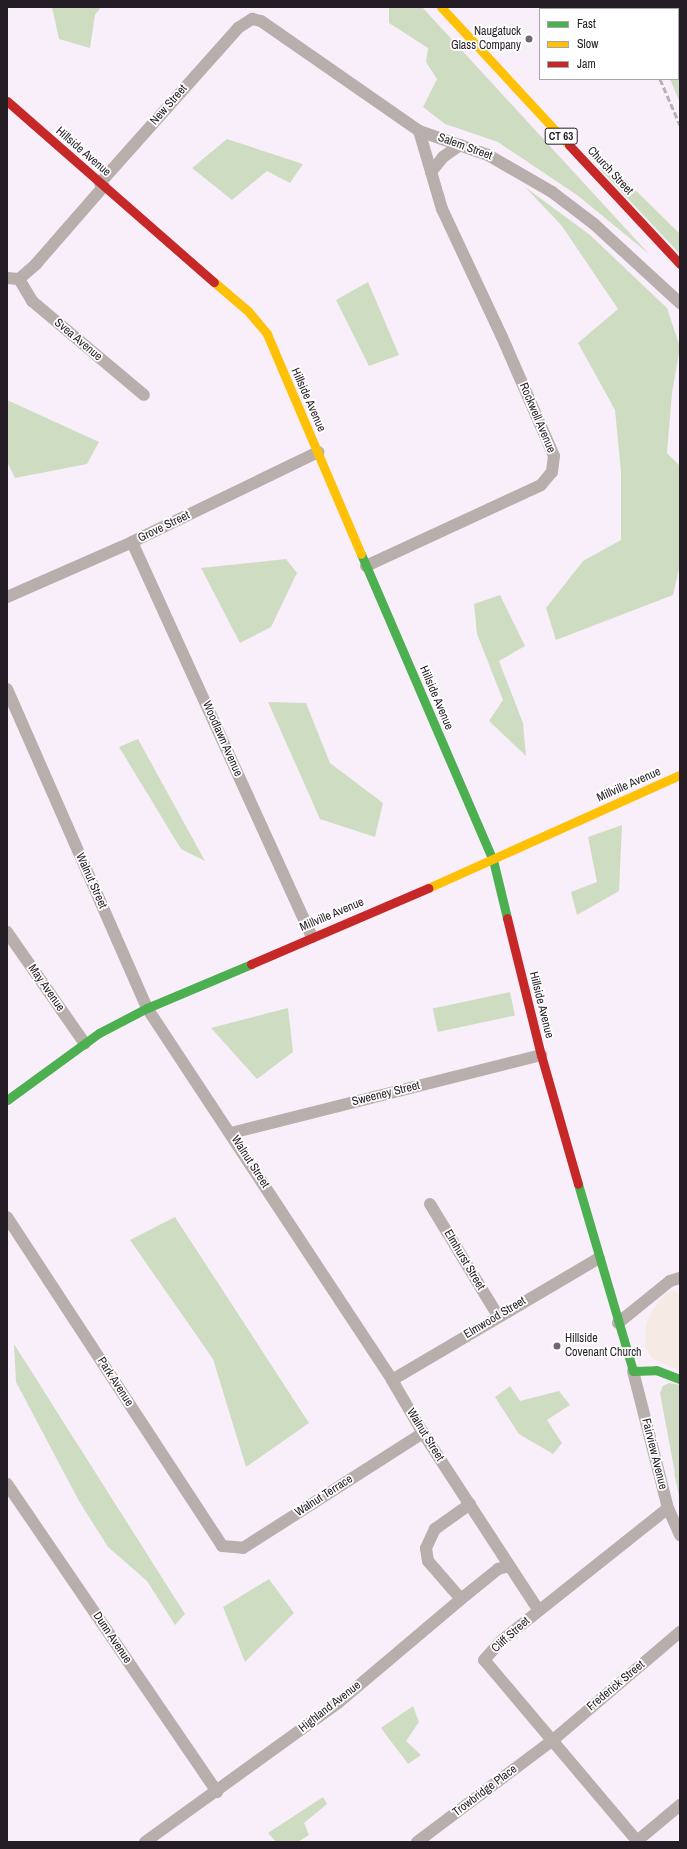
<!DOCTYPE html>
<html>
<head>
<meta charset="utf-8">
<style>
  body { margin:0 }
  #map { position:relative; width:687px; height:1849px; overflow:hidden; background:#f9effa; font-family:"Archivo Narrow",sans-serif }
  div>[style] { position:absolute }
  .education>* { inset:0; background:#f6eae4 }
  .green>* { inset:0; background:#cfdbc5 }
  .forest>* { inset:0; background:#ceddc1; transform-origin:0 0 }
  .street>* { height:12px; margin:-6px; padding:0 6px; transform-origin:6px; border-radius:6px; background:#b8aeab }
  .fast>* { height:9px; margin:-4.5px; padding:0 4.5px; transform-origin:4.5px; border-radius:4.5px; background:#4caf50 }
  .slow>* { height:9px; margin:-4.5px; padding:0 4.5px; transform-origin:4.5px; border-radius:4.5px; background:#ffc107 }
  .jam>* { height:9px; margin:-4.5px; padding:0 4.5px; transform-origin:4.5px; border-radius:4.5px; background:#c62828 }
  .rail>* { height:3px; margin-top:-1.5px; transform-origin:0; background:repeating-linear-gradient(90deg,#b9b2b4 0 6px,transparent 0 9px) }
  .dots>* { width:11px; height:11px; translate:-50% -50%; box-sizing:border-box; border:2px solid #fff; border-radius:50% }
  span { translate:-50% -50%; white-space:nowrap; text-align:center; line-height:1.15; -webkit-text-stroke:3.5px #fff; paint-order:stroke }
  .shield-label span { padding:1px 3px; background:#fff; border:1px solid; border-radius:3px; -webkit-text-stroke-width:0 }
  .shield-label { font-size:11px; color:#241d25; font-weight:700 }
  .poi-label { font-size:12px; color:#241d25 }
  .right { translate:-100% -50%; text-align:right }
  .left { translate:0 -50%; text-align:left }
  .street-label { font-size:12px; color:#241d25 }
  .frame { position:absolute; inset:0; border:8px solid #241d25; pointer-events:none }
  .legend { position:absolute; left:539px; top:8px; width:140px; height:72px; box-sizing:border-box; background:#fff; border:1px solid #a7a5a8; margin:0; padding:5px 7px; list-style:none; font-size:12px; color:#241d25 }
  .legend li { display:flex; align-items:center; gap:8px; height:20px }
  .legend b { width:20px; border:1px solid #a7a5a8 }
</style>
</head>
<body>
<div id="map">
  <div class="education">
    <i style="clip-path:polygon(674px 1290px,680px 1295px,680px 1371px,653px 1359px,645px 1348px,646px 1324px,651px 1312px,664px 1295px)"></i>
  </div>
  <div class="green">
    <i style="clip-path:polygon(669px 1383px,680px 1385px,680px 1500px,660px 1393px,663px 1386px)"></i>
  </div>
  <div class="forest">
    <i style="clip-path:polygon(52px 7px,101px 7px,95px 15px,90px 48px,59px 39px)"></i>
    <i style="clip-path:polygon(389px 7px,422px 7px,649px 254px,577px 195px,498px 142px,445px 124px,423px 107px,437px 79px,426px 62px,428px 48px,389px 23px)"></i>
    <i style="clip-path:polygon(648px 7px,680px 7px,680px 103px,670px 79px,678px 79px,678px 9px)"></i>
    <i style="clip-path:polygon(227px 139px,303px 164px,290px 183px,267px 171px,232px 200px,192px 168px)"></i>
    <i style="clip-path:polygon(609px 164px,680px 234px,680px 254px,600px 169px)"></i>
    <i style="clip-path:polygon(525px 187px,590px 235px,667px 308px,680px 347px,672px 393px,667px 453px,680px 466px,680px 564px,673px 595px,556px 640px,546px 608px,583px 561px,621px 540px,621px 472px,615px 410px,578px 343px,618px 309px,562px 226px)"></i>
    <i style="clip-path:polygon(368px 282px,399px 355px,369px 366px,336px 300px)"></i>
    <i style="clip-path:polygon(7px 400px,99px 442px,87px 464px,15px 478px,7px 462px)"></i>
    <i style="clip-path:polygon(286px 559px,297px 573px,271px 627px,240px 643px,201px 568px)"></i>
    <i style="clip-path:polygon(500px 595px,525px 646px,499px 661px,523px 723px,526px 756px,489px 721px,503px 700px,477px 634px,474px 604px)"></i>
    <i style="clip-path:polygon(268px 702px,306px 703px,330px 763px,383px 803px,375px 837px,320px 819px)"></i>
    <i style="clip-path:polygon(138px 739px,205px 861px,181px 849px,119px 747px)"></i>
    <i style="clip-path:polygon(622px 825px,619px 891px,577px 915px,571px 892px,597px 882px,588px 837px)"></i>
    <i style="left:510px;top:992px;width:24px;height:79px;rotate:78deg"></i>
    <i style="clip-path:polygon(288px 1008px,293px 1052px,257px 1079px,211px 1028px)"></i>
    <i style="clip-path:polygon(175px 1217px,309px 1423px,246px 1467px,213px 1359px,130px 1240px)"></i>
    <i style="clip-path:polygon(14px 1344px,185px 1614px,175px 1625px,147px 1581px,108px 1547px,79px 1501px,16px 1382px)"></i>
    <i style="clip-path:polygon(510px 1386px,520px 1401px,559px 1391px,570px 1405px,547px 1420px,562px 1443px,553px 1454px,519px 1434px,495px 1397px)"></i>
    <i style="clip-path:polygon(680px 1472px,680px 1500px,674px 1473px)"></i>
    <i style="clip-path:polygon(269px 1579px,294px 1613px,245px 1662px,223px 1607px)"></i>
    <i style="clip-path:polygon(413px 1706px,419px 1722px,406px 1741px,421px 1755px,408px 1764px,381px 1728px)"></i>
    <i style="clip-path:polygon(323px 1797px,327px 1804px,304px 1823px,309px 1835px,298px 1842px,276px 1842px,268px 1833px)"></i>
  </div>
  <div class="street">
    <i style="left:431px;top:172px;width:19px;rotate:-51deg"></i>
    <i style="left:443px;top:157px;width:21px;rotate:-35deg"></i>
    <i style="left:100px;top:183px;width:208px;rotate:-48.3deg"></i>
    <i style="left:238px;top:28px;width:17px;rotate:-33deg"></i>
    <i style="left:252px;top:19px;width:9px;rotate:13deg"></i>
    <i style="left:261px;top:21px;width:193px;rotate:34.8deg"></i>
    <i style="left:419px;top:131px;width:73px;rotate:19.2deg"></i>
    <i style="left:488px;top:155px;width:74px;rotate:30deg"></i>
    <i style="left:552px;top:192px;width:53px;rotate:37.3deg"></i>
    <i style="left:594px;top:224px;width:117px;rotate:42.6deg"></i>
    <i style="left:7px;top:278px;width:12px;rotate:5deg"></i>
    <i style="left:19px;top:279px;width:23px;rotate:-41deg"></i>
    <i style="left:36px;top:264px;width:103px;rotate:-48.9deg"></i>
    <i style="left:19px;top:279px;width:26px;rotate:59deg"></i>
    <i style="left:32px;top:301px;width:146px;rotate:40deg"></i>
    <i style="left:132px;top:542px;width:434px;rotate:65.5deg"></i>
    <i style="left:366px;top:566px;width:193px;rotate:-24.8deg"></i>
    <i style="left:541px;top:485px;width:17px;rotate:-50deg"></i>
    <i style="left:552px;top:472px;width:16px;rotate:-83deg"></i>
    <i style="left:554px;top:456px;width:130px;rotate:-113.6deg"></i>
    <i style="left:502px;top:337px;width:141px;rotate:-115.1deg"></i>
    <i style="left:442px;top:209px;width:81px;rotate:-106.4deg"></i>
    <i style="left:7px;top:597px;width:137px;rotate:-23.7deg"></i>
    <i style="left:132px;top:542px;width:207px;rotate:-25.8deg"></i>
    <i style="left:7px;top:689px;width:348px;rotate:66.3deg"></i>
    <i style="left:147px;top:1008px;width:445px;rotate:56.6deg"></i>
    <i style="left:392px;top:1380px;width:61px;rotate:59.7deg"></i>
    <i style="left:423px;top:1433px;width:212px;rotate:56.9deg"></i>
    <i style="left:7px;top:932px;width:136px;rotate:55.1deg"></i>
    <i style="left:231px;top:1133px;width:320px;rotate:-14.1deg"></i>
    <i style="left:430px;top:1204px;width:131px;rotate:58.7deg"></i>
    <i style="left:7px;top:1217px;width:393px;rotate:56.8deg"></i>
    <i style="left:222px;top:1546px;width:21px;rotate:5deg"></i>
    <i style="left:243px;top:1548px;width:214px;rotate:-32.6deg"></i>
    <i style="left:618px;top:1323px;width:67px;rotate:-38.9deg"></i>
    <i style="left:670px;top:1281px;width:10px;rotate:-17deg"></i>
    <i style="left:633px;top:1371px;width:141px;rotate:75.7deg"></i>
    <i style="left:668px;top:1508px;width:30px;rotate:66deg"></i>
    <i style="left:392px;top:1380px;width:240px;rotate:-30.5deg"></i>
    <i style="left:7px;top:1484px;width:373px;rotate:55.7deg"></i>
    <i style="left:461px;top:1599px;width:50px;rotate:-131deg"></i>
    <i style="left:428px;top:1561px;width:13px;rotate:-99deg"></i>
    <i style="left:426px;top:1548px;width:21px;rotate:-65deg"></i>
    <i style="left:435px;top:1529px;width:43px;rotate:-35.5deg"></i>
    <i style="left:637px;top:1841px;width:56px;rotate:-39.9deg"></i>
    <i style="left:145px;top:1842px;width:238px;rotate:-35.8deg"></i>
    <i style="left:338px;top:1703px;width:161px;rotate:-40.2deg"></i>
    <i style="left:461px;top:1599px;width:48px;rotate:-39deg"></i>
    <i style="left:498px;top:1569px;width:11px;rotate:-15deg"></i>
    <i style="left:417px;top:1842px;width:170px;rotate:-36.9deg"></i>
    <i style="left:553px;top:1740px;width:167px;rotate:-40.4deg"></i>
    <i style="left:638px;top:1842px;width:238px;rotate:-130.2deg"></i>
    <i style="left:484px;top:1660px;width:25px;rotate:-48deg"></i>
    <i style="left:501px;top:1641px;width:213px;rotate:-38.5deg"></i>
  </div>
  <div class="fast">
    <i style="left:361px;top:554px;width:333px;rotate:66.7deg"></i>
    <i style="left:493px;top:860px;width:60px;rotate:76.4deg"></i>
    <i style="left:7px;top:1100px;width:114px;rotate:-36.1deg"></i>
    <i style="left:99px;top:1033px;width:54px;rotate:-27.5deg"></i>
    <i style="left:147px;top:1008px;width:113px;rotate:-22.9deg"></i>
    <i style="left:578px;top:1184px;width:195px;rotate:73.6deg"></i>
    <i style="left:633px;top:1371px;width:23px;rotate:-2deg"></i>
    <i style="left:656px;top:1370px;width:26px;rotate:21deg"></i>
  </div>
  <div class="slow">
    <i style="left:441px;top:7px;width:188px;rotate:47.2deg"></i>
    <i style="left:214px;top:282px;width:45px;rotate:40.5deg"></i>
    <i style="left:248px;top:311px;width:30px;rotate:50deg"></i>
    <i style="left:267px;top:334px;width:239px;rotate:66.9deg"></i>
    <i style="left:428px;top:888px;width:276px;rotate:-24.2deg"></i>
  </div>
  <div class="jam">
    <i style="left:7px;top:101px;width:275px;rotate:41.2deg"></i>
    <i style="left:569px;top:145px;width:163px;rotate:47deg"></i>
    <i style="left:507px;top:918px;width:141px;rotate:76.1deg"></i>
    <i style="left:541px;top:1055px;width:134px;rotate:74deg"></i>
    <i style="left:251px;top:964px;width:193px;rotate:-23.2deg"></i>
  </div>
  <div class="rail">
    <i style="left:634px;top:7px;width:2px;rotate:63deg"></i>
    <i style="left:660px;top:79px;width:50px;rotate:66.5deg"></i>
  </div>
  <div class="dots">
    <i style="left:529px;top:39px;background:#6f6670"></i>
    <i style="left:557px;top:1346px;background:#6f6670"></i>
  </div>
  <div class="shield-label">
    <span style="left:561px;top:136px">CT 63</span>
  </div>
  <div class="poi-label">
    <span class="right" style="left:521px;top:39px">Naugatuck<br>Glass Company</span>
    <span class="left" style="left:565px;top:1346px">Hillside<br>Covenant Church</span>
  </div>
  <div class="street-label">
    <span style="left:169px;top:105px;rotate:-49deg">New Street</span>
    <span style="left:465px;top:147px;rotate:20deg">Salem Street</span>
    <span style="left:83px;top:152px;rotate:41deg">Hillside Avenue</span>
    <span style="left:610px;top:171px;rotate:47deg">Church Street</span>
    <span style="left:78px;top:340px;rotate:40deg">Svea Avenue</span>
    <span style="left:308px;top:400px;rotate:66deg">Hillside Avenue</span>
    <span style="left:537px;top:418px;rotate:67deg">Rockwell Avenue</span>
    <span style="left:164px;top:527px;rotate:-26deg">Grove Street</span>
    <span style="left:436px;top:698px;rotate:67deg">Hillside Avenue</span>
    <span style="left:222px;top:739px;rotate:66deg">Woodlawn Avenue</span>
    <span style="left:629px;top:785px;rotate:-24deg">Millville Avenue</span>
    <span style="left:91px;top:881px;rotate:66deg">Walnut Street</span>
    <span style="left:332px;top:915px;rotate:-23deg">Millville Avenue</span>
    <span style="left:46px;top:988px;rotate:55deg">May Avenue</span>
    <span style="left:541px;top:1005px;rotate:76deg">Hillside Avenue</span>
    <span style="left:386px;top:1094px;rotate:-14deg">Sweeney Street</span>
    <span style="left:250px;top:1162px;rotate:57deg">Walnut Street</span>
    <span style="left:464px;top:1260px;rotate:59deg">Elmhurst Street</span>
    <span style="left:495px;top:1318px;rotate:-31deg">Elmwood Street</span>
    <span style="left:115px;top:1382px;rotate:57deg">Park Avenue</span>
    <span style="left:425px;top:1435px;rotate:58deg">Walnut Street</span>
    <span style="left:654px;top:1454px;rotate:76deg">Fairview Avenue</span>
    <span style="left:324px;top:1496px;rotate:-33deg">Walnut Terrace</span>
    <span style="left:511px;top:1635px;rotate:-42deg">Cliff Street</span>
    <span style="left:112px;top:1638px;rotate:56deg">Dunn Avenue</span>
    <span style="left:616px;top:1686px;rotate:-40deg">Frederick Street</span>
    <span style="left:330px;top:1707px;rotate:-38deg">Highland Avenue</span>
    <span style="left:485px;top:1791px;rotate:-37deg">Trowbridge Place</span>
  </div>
  <div class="frame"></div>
  <ul class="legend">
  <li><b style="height:5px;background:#4caf50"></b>Fast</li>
  <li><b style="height:5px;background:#ffc107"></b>Slow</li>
  <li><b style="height:5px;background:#c62828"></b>Jam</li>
  </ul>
</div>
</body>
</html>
